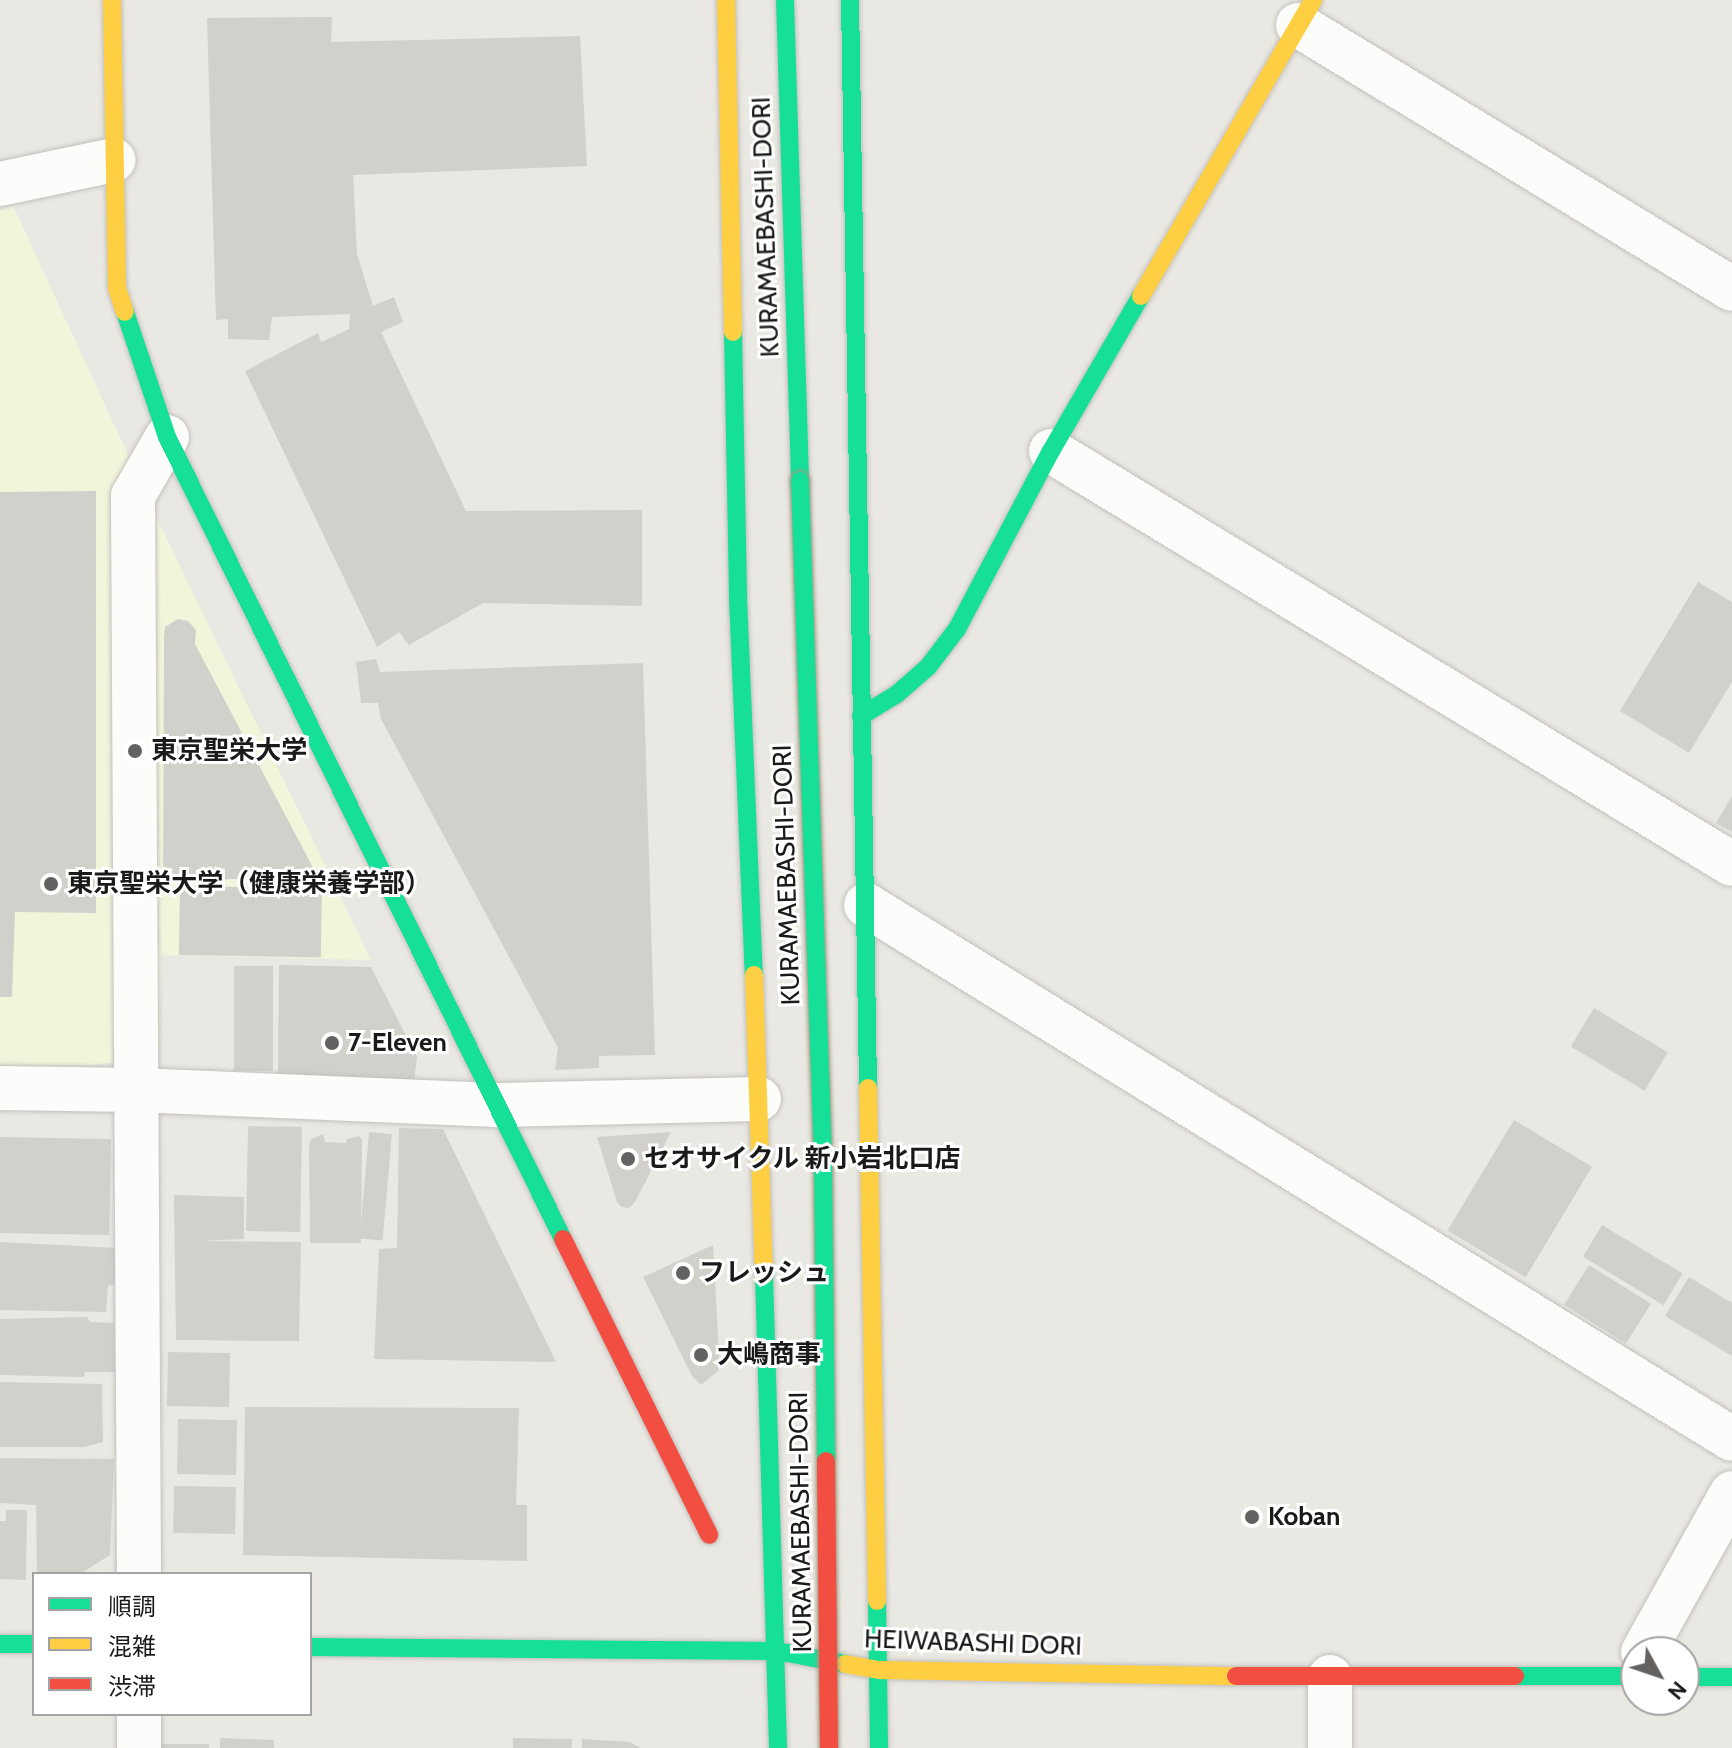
<!DOCTYPE html>
<html>
<head>
<meta charset="utf-8">
<style>
  body { margin:0 }
  #map { position:relative; width:1732px; height:1748px; overflow:hidden; background:#eae8e2; font-family:Cabin,"Noto Sans JP",sans-serif }
  div>[style] { position:absolute }
  .education>* { inset:0; background:#f3f5db }
  .building>* { inset:0; background:#d2d0cb; transform-origin:0 0 }
  .roads { filter:drop-shadow(0 0 2px #c2c1be) drop-shadow(0 0 2px #c2c1be) }
  .street>* { height:44px; margin:-22px; padding:0 22px; transform-origin:22px; border-radius:22px; background:#fcfcfb }
  .fast>* { height:18px; margin:-9px; padding:0 9px; transform-origin:9px; border-radius:9px; background:#16e098 }
  .slow>* { height:18px; margin:-9px; padding:0 9px; transform-origin:9px; border-radius:9px; background:#ffcf43 }
  .jam>* { height:18px; margin:-9px; padding:0 9px; transform-origin:9px; border-radius:9px; background:#f24e42 }
  .bridges { filter:drop-shadow(0 0 2px #9f9880) drop-shadow(0 0 2px #9f9880) }
  .fast-bridge>* { height:18px; margin:-9px; padding:0 9px; transform-origin:9px; border-radius:9px; background:#16e098 }
  .jam-bridge>* { height:18px; margin:-9px; padding:0 9px; transform-origin:9px; border-radius:9px; background:#f24e42 }
  .dots>* { width:22px; height:22px; translate:-50% -50%; box-sizing:border-box; border:4px solid #fff; border-radius:50% }
  span { translate:-50% -50%; white-space:nowrap; text-align:center; line-height:1.15; -webkit-text-stroke:6px #fff; paint-order:stroke }
  .street-label { font-size:26px; color:#1a1a1a }
  .poi-label { font-size:26px; color:#1a1a1a; font-weight:700 }
  .left { translate:0 -50%; text-align:left }
  .legend { position:absolute; left:32px; top:1572px; width:280px; height:144px; box-sizing:border-box; background:#fff; border:2px solid #a3a3a3; margin:0; padding:10px 14px; list-style:none; font-size:24px; color:#1a1a1a }
  .legend li { display:flex; align-items:center; gap:16px; height:40px }
  .legend b { width:40px; border:2px solid #a3a3a3 }
  .north { position:absolute; left:1620px; top:1636px; width:80px; height:80px; box-sizing:border-box; background:#fff; border:2px solid #a3a3a3; border-radius:50%; rotate:130deg; font-size:22px; font-weight:700; line-height:32px; text-align:center; color:#1a1a1a }
  .north::after { content:''; display:block; margin:auto; width:28px; height:36px; background:#636260; clip-path:polygon(50% 0,100% 100%,50% 72%,0 100%) }
</style>
</head>
<body>
<div id="map">
  <div class="education">
    <i style="clip-path:polygon(13px 206px,171px 548px,371px 960px,161px 955px,159px 1057px,93px 1065px,0 1065px,0 210px)"></i>
  </div>
  <div class="building">
    <i style="clip-path:polygon(332px 17px,331px 42px,580px 36px,587px 166px,353px 175px,357px 254px,373px 306px,394px 297px,403px 322px,381px 332px,466px 511px,642px 510px,642px 606px,483px 603px,409px 645px,399px 632px,377px 647px,245px 371px,318px 333px,321px 342px,349px 329px,350px 314px,272px 317px,269px 340px,228px 339px,228px 319px,216px 320px,207px 18px)"></i>
    <i style="clip-path:polygon(96px 491px,96px 913px,15px 912px,12px 997px,0 997px,0 492px)"></i>
    <i style="clip-path:polygon(1698px 582px,1732px 602px,1732px 682px,1689px 753px,1620px 711px)"></i>
    <i style="clip-path:polygon(178px 619px,188px 621px,196px 630px,195px 644px,318px 877px,163px 881px,164px 637px,165px 627px)"></i>
    <i style="clip-path:polygon(376px 659px,380px 672px,643px 663px,655px 1055px,599px 1056px,599px 1068px,555px 1070px,558px 1048px,381px 719px,378px 703px,361px 703px,356px 662px)"></i>
    <i style="clip-path:polygon(1732px 796px,1732px 832px,1716px 823px)"></i>
    <i style="left:180px;top:886px;width:142px;height:69px;rotate:1deg"></i>
    <i style="clip-path:polygon(279px 965px,371px 967px,417px 1057px,414px 1082px,278px 1075px)"></i>
    <i style="left:234px;top:966px;width:39px;height:105px"></i>
    <i style="left:1594px;top:1008px;width:86px;height:45px;rotate:31deg"></i>
    <i style="left:1514px;top:1120px;width:91px;height:129px;rotate:31deg"></i>
    <i style="left:302px;top:1127px;width:105px;height:54px;rotate:91deg"></i>
    <i style="clip-path:polygon(399px 1128px,443px 1129px,556px 1362px,374px 1359px,379px 1249px,397px 1248px)"></i>
    <i style="left:369px;top:1132px;width:23px;height:107px;rotate:5deg"></i>
    <i style="clip-path:polygon(671px 1132px,635px 1202px,629px 1208px,622px 1207px,617px 1202px,597px 1137px)"></i>
    <i style="clip-path:polygon(323px 1134px,325px 1142px,346px 1143px,347px 1139px,359px 1136px,362px 1140px,361px 1243px,310px 1243px,309px 1147px,311px 1139px)"></i>
    <i style="left:111px;top:1139px;width:96px;height:111px;rotate:91deg"></i>
    <i style="clip-path:polygon(174px 1195px,244px 1197px,244px 1239px,202px 1241px,301px 1242px,299px 1341px,176px 1340px)"></i>
    <i style="left:1602px;top:1225px;width:94px;height:37px;rotate:31deg"></i>
    <i style="clip-path:polygon(0 1242px,117px 1248px,116px 1284px,108px 1286px,106px 1312px,0 1310px)"></i>
    <i style="clip-path:polygon(713px 1245px,720px 1369px,701px 1385px,692px 1376px,643px 1277px)"></i>
    <i style="left:1589px;top:1265px;width:73px;height:47px;rotate:32deg"></i>
    <i style="clip-path:polygon(1689px 1277px,1732px 1303px,1732px 1356px,1665px 1316px)"></i>
    <i style="clip-path:polygon(87px 1317px,90px 1322px,114px 1323px,115px 1372px,85px 1372px,84px 1377px,0 1375px,0 1319px)"></i>
    <i style="left:168px;top:1352px;width:62px;height:54px;rotate:1deg"></i>
    <i style="clip-path:polygon(0 1382px,102px 1384px,103px 1442px,84px 1447px,0 1447px)"></i>
    <i style="clip-path:polygon(245px 1407px,519px 1408px,516px 1505px,527px 1505px,527px 1561px,243px 1555px)"></i>
    <i style="left:178px;top:1419px;width:59px;height:55px;rotate:1deg"></i>
    <i style="clip-path:polygon(0 1458px,114px 1459px,110px 1555px,80px 1574px,37px 1573px,36px 1505px,0 1503px)"></i>
    <i style="left:174px;top:1486px;width:62px;height:47px;rotate:1deg"></i>
    <i style="clip-path:polygon(6px 1510px,27px 1510px,26px 1580px,0 1579px,0 1521px,6px 1521px)"></i>
    <i style="clip-path:polygon(220px 1738px,274px 1740px,274px 1748px,220px 1748px)"></i>
    <i style="left:513px;top:1738px;width:59px;height:10px;rotate:1deg"></i>
    <i style="clip-path:polygon(582px 1739px,630px 1742px,641px 1748px,582px 1748px)"></i>
    <i style="left:161px;top:1744px;width:48px;height:4px"></i>
  </div>
  <div class="roads">
    <div class="street">
      <i style="left:1298px;top:25px;width:508px;rotate:31.31deg"></i>
      <i style="left:0;top:184px;width:116px;rotate:-11.9deg"></i>
      <i style="left:1051px;top:451px;width:796px;rotate:31.24deg"></i>
      <i style="left:866px;top:905px;width:1017px;rotate:31.66deg"></i>
      <i style="left:0;top:1088px;width:136px;rotate:0.8deg"></i>
      <i style="left:136px;top:1090px;width:362px;rotate:2.4deg"></i>
      <i style="left:498px;top:1105px;width:261px;rotate:-1.3deg"></i>
      <i style="left:139px;top:1574px;width:1078px;rotate:-90.32deg"></i>
      <i style="left:133px;top:496px;width:68px;rotate:-60deg"></i>
      <i style="left:1643px;top:1652px;width:182px;rotate:-60.8deg"></i>
      <i style="left:1330px;top:1677px;width:71px;rotate:90deg"></i>
      <i style="left:139px;top:1714px;width:34px;rotate:90deg"></i>
    </div>
    <div class="fast">
      <i style="left:785px;top:0;width:481px;rotate:88.2deg"></i>
      <i style="left:850px;top:0;width:1088px;rotate:89.05deg"></i>
      <i style="left:125px;top:312px;width:132px;rotate:71.4deg"></i>
      <i style="left:167px;top:437px;width:894px;rotate:63.72deg"></i>
      <i style="left:733px;top:332px;width:266px;rotate:88.9deg"></i>
      <i style="left:738px;top:598px;width:377px;rotate:87.6deg"></i>
      <i style="left:861px;top:716px;width:42px;rotate:-31.4deg"></i>
      <i style="left:897px;top:694px;width:41px;rotate:-41.1deg"></i>
      <i style="left:928px;top:667px;width:48px;rotate:-52.7deg"></i>
      <i style="left:957px;top:629px;width:201px;rotate:-62.2deg"></i>
      <i style="left:1051px;top:451px;width:179px;rotate:-59.9deg"></i>
      <i style="left:764px;top:1275px;width:473px;rotate:88.3deg"></i>
      <i style="left:877px;top:1601px;width:147px;rotate:89.2deg"></i>
      <i style="left:0;top:1644px;width:34px"></i>
      <i style="left:310px;top:1647px;width:467px;rotate:0.5deg"></i>
      <i style="left:777px;top:1651px;width:69px;rotate:10.8deg"></i>
      <i style="left:1515px;top:1676px;width:121px"></i>
      <i style="left:1684px;top:1677px;width:48px"></i>
    </div>
    <div class="slow">
      <i style="left:112px;top:0;width:288px;rotate:89deg"></i>
      <i style="left:117px;top:288px;width:25px;rotate:72deg"></i>
      <i style="left:726px;top:0;width:332px;rotate:88.8deg"></i>
      <i style="left:1141px;top:296px;width:342px;rotate:-59.8deg"></i>
      <i style="left:754px;top:975px;width:300px;rotate:88.1deg"></i>
      <i style="left:868px;top:1088px;width:513px;rotate:88.99deg"></i>
      <i style="left:845px;top:1664px;width:36px;rotate:10deg"></i>
      <i style="left:880px;top:1670px;width:356px;rotate:1deg"></i>
    </div>
    <div class="jam">
      <i style="left:563px;top:1239px;width:330px;rotate:63.7deg"></i>
      <i style="left:1236px;top:1676px;width:279px"></i>
    </div>
  </div>
  <div class="bridges">
    <div class="fast-bridge">
      <i style="left:800px;top:481px;width:679px;rotate:88.06deg"></i>
      <i style="left:823px;top:1160px;width:301px;rotate:89.4deg"></i>
    </div>
    <div class="jam-bridge">
      <i style="left:826px;top:1461px;width:287px;rotate:89.4deg"></i>
    </div>
  </div>
  <div class="dots">
    <i style="left:135px;top:751px;background:#636260"></i>
    <i style="left:51px;top:884px;background:#636260"></i>
    <i style="left:332px;top:1043px;background:#636260"></i>
    <i style="left:628px;top:1159px;background:#636260"></i>
    <i style="left:683px;top:1273px;background:#636260"></i>
    <i style="left:701px;top:1355px;background:#636260"></i>
    <i style="left:1252px;top:1517px;background:#636260"></i>
  </div>
  <div class="street-label">
    <span style="left:766px;top:227px;rotate:-92deg">KURAMAEBASHI-DORI</span>
    <span style="left:787px;top:875px;rotate:-92deg">KURAMAEBASHI-DORI</span>
    <span style="left:801px;top:1522px;rotate:-91deg">KURAMAEBASHI-DORI</span>
    <span style="left:973px;top:1643px;rotate:2deg">HEIWABASHI DORI</span>
  </div>
  <div class="poi-label">
    <span class="left" style="left:151px;top:751px">東京聖栄大学</span>
    <span class="left" style="left:67px;top:884px">東京聖栄大学（健康栄養学部）</span>
    <span class="left" style="left:348px;top:1043px">7-Eleven</span>
    <span class="left" style="left:644px;top:1159px">セオサイクル 新小岩北口店</span>
    <span class="left" style="left:699px;top:1273px">フレッシュ</span>
    <span class="left" style="left:717px;top:1355px">大嶋商事</span>
    <span class="left" style="left:1268px;top:1517px">Koban</span>
  </div>
  <ul class="legend">
  <li><b style="height:10px;background:#16e098"></b>順調</li>
  <li><b style="height:10px;background:#ffcf43"></b>混雑</li>
  <li><b style="height:10px;background:#f24e42"></b>渋滞</li>
  </ul>
  <div class="north">N</div>
</div>
</body>
</html>
